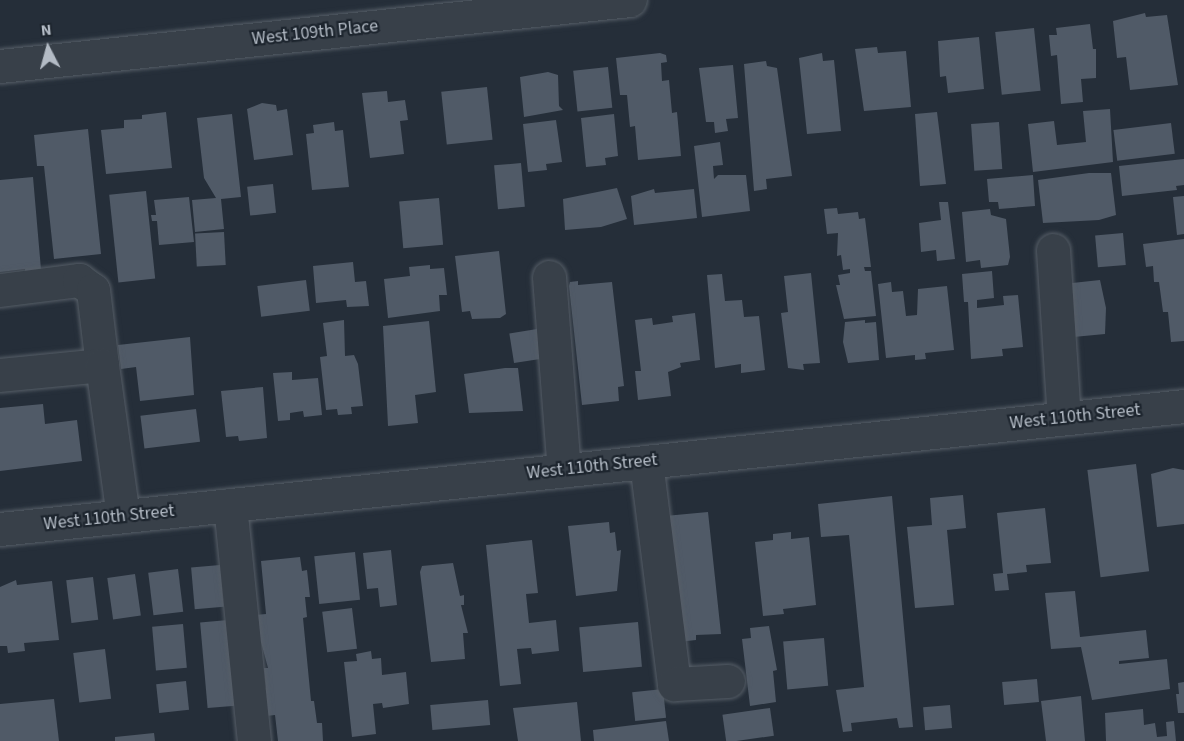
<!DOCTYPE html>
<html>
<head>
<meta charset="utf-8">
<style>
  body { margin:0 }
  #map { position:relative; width:1184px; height:741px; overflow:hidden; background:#252e39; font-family:"Source Sans 3",sans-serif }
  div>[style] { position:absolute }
  .building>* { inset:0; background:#505a67; transform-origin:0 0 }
  .roads { filter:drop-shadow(0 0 2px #565e67) drop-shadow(0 0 2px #565e67) }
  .minor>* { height:33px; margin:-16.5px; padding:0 16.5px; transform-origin:16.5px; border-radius:16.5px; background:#384049 }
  span { translate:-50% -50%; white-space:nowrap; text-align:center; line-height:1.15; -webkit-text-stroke:4.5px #1d252e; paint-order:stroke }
  .street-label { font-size:18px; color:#b3bbc5 }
  .north { position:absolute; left:18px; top:18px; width:60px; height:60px; -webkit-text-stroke:4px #1d252e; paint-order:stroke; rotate:354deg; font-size:16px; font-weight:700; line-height:24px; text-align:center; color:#b3bbc5 }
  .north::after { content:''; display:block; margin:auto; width:21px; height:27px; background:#b3bbc5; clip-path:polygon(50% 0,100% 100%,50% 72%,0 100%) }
</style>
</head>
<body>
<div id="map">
  <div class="building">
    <i style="clip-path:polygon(1145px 13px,1146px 17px,1167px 15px,1178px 85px,1130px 90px,1126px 57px,1117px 58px,1113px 21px)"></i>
    <i style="clip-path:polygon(1090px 24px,1093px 49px,1096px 49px,1096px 78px,1081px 79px,1083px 102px,1061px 104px,1057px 55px,1051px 56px,1049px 35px,1057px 35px,1056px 28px)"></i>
    <i style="left:1034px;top:28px;width:63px;height:39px;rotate:84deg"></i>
    <i style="clip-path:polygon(979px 37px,984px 89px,948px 93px,946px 76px,940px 77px,938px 41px)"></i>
    <i style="clip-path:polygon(877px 47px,878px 53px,906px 51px,911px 107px,864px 111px,855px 49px)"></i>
    <i style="clip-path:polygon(660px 53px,666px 55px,667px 62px,661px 63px,662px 81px,669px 80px,672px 113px,677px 112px,681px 156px,638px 160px,635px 126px,630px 127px,627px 95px,620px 95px,616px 58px)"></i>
    <i style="clip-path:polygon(822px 53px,823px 61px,834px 60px,841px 131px,807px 134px,799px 58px)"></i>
    <i style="clip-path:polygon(766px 61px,767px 66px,777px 68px,792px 176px,766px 179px,767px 189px,754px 191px,744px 64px)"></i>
    <i style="clip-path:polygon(733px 65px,738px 118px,726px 119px,728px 131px,715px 133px,714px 122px,706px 122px,699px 68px)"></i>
    <i style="left:608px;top:67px;width:41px;height:35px;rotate:84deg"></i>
    <i style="clip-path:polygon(548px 72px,558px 75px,559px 106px,563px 110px,524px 117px,520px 77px)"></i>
    <i style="left:487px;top:87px;width:53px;height:46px;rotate:84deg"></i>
    <i style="clip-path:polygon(387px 91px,388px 102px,405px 100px,408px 120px,400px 121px,404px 154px,370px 158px,362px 93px)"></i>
    <i style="clip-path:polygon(262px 103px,276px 105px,277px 111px,287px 109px,293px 155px,254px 160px,247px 109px)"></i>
    <i style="clip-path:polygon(1110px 109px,1113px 162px,1033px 172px,1028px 124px,1054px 121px,1057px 145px,1086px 142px,1083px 111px)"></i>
    <i style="clip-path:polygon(166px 112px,172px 168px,106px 174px,101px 130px,124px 128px,124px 120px,142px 119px,142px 115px)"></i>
    <i style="clip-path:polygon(937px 112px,946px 184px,920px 186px,915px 114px)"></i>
    <i style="clip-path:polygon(232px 114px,241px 197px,221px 199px,224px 229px,195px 232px,192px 200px,216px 198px,204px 178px,197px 118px)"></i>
    <i style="clip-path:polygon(614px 114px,618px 156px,605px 158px,606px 165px,586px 167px,581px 118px)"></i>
    <i style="clip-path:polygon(556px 120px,562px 162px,546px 164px,547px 170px,528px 172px,523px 124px)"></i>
    <i style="clip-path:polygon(334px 122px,335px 131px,343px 130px,349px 187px,312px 190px,306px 134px,314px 133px,313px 125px)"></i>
    <i style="left:999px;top:122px;width:47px;height:28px;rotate:86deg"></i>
    <i style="left:1171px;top:123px;width:31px;height:58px;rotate:83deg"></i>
    <i style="clip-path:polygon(88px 129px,101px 254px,54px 259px,44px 166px,37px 166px,34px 135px)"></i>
    <i style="clip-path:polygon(720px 142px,723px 165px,713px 166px,714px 179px,718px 175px,746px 175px,750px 211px,702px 217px,694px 146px)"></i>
    <i style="clip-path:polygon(1184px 159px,1184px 185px,1176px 186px,1177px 190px,1122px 196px,1119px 166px)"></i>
    <i style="left:521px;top:163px;width:44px;height:27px;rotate:85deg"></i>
    <i style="clip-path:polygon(1089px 173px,1111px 173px,1116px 215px,1099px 220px,1043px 223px,1038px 180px)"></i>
    <i style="clip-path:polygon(1033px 175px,1035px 206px,999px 209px,998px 202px,989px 202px,987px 179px)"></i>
    <i style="clip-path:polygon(33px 177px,42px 281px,26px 283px,25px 269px,0 272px,0 180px)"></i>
    <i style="left:273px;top:184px;width:29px;height:26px;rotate:84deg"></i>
    <i style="clip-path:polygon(617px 188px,627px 219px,601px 227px,565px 230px,563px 199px)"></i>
    <i style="clip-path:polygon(654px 189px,655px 193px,694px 189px,697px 218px,634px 225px,631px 196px)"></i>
    <i style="left:146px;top:191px;width:88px;height:37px;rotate:84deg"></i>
    <i style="clip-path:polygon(1184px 196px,1184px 234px,1177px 235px,1173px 197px)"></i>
    <i style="clip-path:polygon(189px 197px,194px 242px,159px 245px,157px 221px,152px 221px,151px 215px,156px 215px,154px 200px)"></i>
    <i style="left:439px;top:198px;width:47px;height:40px;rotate:85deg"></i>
    <i style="clip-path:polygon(939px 202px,948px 202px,955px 259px,937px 261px,936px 250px,921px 252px,919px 223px,941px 220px)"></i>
    <i style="clip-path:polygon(837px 208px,838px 214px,858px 212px,859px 219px,865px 218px,871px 267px,864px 267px,865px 271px,871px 271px,876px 316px,844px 319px,836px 285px,840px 285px,838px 275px,850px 273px,850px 269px,843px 270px,841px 255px,837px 256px,838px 233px,827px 234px,824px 209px)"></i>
    <i style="clip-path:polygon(990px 209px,991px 215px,1006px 219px,1010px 257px,1008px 265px,981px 268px,980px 260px,966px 262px,962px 212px)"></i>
    <i style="left:224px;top:232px;width:33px;height:29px;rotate:87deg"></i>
    <i style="left:1123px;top:233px;width:32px;height:28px;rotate:85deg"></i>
    <i style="clip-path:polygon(1184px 239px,1184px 341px,1171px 342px,1168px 312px,1163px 312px,1159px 282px,1154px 282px,1153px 266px,1146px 267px,1143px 244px)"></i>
    <i style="clip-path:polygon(499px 251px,506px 314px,500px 318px,472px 319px,470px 311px,462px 312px,455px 256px)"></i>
    <i style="clip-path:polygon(353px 262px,355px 282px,366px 281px,369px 306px,347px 307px,346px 300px,316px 303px,313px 266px)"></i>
    <i style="clip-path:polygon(430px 265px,430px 269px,444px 268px,447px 295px,439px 295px,440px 311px,388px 318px,384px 279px,410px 276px,409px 267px)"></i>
    <i style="clip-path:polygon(992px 271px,994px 298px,977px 300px,977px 308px,1004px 305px,1003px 296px,1018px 295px,1023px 347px,1002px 349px,1003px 356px,971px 359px,968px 302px,964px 302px,962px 274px)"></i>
    <i style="clip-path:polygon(811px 273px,820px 363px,803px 364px,804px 370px,788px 368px,781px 313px,788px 312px,784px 276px)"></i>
    <i style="clip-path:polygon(722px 274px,725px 301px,742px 300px,744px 317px,759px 316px,765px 370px,741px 373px,741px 364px,715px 368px,707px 275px)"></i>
    <i style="left:306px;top:280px;width:31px;height:49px;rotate:83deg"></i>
    <i style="clip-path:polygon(1100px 280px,1106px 308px,1105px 334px,1063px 338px,1063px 284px)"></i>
    <i style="clip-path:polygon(578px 281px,578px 285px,612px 282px,624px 386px,618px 387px,619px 401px,582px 405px,569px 286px,570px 282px)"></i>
    <i style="clip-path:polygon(891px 282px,892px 292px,903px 291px,906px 316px,917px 315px,918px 289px,947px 286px,954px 350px,925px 353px,926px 359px,915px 360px,915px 355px,886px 358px,878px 284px)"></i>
    <i style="clip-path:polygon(695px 313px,700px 360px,680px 363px,681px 367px,668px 372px,671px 396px,638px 400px,635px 371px,641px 371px,635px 320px,652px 318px,653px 325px,673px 322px,672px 316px)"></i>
    <i style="clip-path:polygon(344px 320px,345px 356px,354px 355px,358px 364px,363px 406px,351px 407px,352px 414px,338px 415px,337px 409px,326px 410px,320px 357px,327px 356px,323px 323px)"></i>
    <i style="clip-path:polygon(865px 320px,865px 323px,876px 322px,879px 360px,848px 363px,843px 342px,845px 322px)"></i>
    <i style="clip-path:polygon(429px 321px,436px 392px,415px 395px,418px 423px,388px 426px,383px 326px)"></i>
    <i style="left:537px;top:329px;width:30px;height:28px;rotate:81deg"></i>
    <i style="clip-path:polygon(190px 337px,194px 395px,140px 401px,136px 367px,121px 369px,118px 345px)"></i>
    <i style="clip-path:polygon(505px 368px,518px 368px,523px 411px,469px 413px,464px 374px)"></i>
    <i style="clip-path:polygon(292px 372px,292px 380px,318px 378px,322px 415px,304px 417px,303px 411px,290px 413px,290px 420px,278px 421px,273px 373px)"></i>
    <i style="clip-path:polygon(263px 387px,267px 438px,239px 441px,238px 436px,226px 437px,221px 391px)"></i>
    <i style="clip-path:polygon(43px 404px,45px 424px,77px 420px,82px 461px,0 471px,0 408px)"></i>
    <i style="left:196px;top:409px;width:33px;height:56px;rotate:83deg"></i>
    <i style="left:1136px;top:464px;width:108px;height:49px;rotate:83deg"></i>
    <i style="clip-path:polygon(1173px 468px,1184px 470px,1184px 524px,1157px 527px,1151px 474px)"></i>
    <i style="clip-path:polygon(963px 495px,966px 528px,947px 530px,954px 605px,915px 608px,907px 527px,932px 525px,930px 498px)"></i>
    <i style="clip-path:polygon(892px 496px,913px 727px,899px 728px,897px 718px,851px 723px,852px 731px,843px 732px,836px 690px,864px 687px,849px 535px,821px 537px,818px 504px)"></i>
    <i style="clip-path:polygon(1045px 508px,1051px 563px,1026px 565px,1027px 572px,1007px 574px,1009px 590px,995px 591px,993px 574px,1003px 573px,997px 513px)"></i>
    <i style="clip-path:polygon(708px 512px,721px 634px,696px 635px,696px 640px,678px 642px,665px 516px)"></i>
    <i style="clip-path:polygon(609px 522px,610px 533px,615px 532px,617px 551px,621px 550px,617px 591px,576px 596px,568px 526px)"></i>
    <i style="clip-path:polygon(791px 532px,791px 539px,809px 537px,816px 605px,783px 609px,784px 614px,763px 616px,755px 542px,773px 540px,773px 534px)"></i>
    <i style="clip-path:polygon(532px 540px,538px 593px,526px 594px,529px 623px,556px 620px,559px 651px,532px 654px,531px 648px,517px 649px,521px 684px,500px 686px,486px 545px)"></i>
    <i style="clip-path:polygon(391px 550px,397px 605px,380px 607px,378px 588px,367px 589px,363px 553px)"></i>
    <i style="left:355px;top:552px;width:48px;height:41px;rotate:84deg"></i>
    <i style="clip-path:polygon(300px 557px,302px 571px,307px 570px,310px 597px,305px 597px,307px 617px,303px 618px,311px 701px,314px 701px,317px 723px,322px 723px,323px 741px,278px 741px,275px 715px,266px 716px,261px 688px,266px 688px,264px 668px,268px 668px,261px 642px,256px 643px,255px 615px,266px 614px,261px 561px)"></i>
    <i style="clip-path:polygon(453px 563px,460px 596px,464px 595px,464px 605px,461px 605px,468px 633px,463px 633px,465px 659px,431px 662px,420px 572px,422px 566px)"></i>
    <i style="left:220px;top:565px;width:42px;height:29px;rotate:85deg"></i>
    <i style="left:178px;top:569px;width:43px;height:30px;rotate:83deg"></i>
    <i style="left:135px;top:574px;width:42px;height:28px;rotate:82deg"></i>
    <i style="left:93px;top:577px;width:43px;height:27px;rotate:83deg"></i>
    <i style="clip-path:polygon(16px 580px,17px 585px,52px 581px,59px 640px,24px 643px,25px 651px,8px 653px,7px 646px,0 646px,0 587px)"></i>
    <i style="clip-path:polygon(1075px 591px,1080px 637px,1146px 630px,1149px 658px,1119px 661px,1119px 664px,1167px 659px,1170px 689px,1092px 700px,1081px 647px,1051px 649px,1045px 593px)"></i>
    <i style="left:352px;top:608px;width:41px;height:30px;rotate:83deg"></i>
    <i style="left:228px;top:620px;width:86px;height:28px;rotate:85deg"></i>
    <i style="left:638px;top:622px;width:45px;height:59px;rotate:85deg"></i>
    <i style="left:183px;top:624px;width:44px;height:31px;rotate:85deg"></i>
    <i style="clip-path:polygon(769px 626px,777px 670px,773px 671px,776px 702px,750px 706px,742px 639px,751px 638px,750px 628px)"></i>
    <i style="left:824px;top:638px;width:48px;height:41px;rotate:85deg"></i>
    <i style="left:105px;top:649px;width:50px;height:32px;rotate:83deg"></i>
    <i style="clip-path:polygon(371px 651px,372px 659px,381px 658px,382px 675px,406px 672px,409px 704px,383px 708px,382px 703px,373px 704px,376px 734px,352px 737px,344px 662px,357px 661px,356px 654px)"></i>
    <i style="left:1037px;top:679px;width:23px;height:35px;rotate:85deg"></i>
    <i style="left:186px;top:681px;width:29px;height:30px;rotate:84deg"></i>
    <i style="clip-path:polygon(1184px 682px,1184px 713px,1178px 713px,1176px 694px,1179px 694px,1178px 683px)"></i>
    <i style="left:663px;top:689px;width:29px;height:31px;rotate:84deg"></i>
    <i style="clip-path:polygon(1081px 696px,1085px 741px,1046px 741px,1041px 701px)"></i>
    <i style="clip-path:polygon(54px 699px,59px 741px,0 741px,0 704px)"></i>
    <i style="left:488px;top:700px;width:25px;height:58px;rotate:85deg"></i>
    <i style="clip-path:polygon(577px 702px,581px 741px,518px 741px,513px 708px)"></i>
    <i style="left:950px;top:705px;width:23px;height:27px;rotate:85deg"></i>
    <i style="left:770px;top:708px;width:28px;height:48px;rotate:82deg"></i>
    <i style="clip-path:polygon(1143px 709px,1144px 725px,1155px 723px,1157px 737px,1167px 736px,1166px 722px,1174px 721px,1176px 741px,1106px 741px,1105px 713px)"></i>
    <i style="clip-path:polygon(666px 721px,669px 741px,594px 741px,593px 730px)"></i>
    <i style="clip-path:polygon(154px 733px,155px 741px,115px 741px,115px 737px)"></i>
  </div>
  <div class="roads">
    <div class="minor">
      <i style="left:0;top:66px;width:633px;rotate:-5.98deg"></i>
      <i style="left:1053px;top:250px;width:168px;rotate:86.3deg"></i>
      <i style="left:549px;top:277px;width:194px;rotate:85.6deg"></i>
      <i style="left:0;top:290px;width:80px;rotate:-7.2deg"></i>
      <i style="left:79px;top:280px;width:17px;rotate:36deg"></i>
      <i style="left:93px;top:290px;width:76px;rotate:83.2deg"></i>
      <i style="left:102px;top:365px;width:102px;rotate:174.4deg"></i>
      <i style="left:102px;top:365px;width:152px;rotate:82.1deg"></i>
      <i style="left:646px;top:462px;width:224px;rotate:82.8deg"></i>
      <i style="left:674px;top:684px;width:54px;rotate:-3.2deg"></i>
      <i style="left:230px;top:505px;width:237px;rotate:84.2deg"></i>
      <i style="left:0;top:529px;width:1190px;rotate:-5.93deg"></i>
    </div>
  </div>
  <div class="street-label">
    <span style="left:315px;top:33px;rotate:-6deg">West 109th Place</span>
    <span style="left:1075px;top:417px;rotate:-6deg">West 110th Street</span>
    <span style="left:592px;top:467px;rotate:-6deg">West 110th Street</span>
    <span style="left:109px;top:518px;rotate:-6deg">West 110th Street</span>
  </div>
  <div class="north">N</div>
</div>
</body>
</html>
